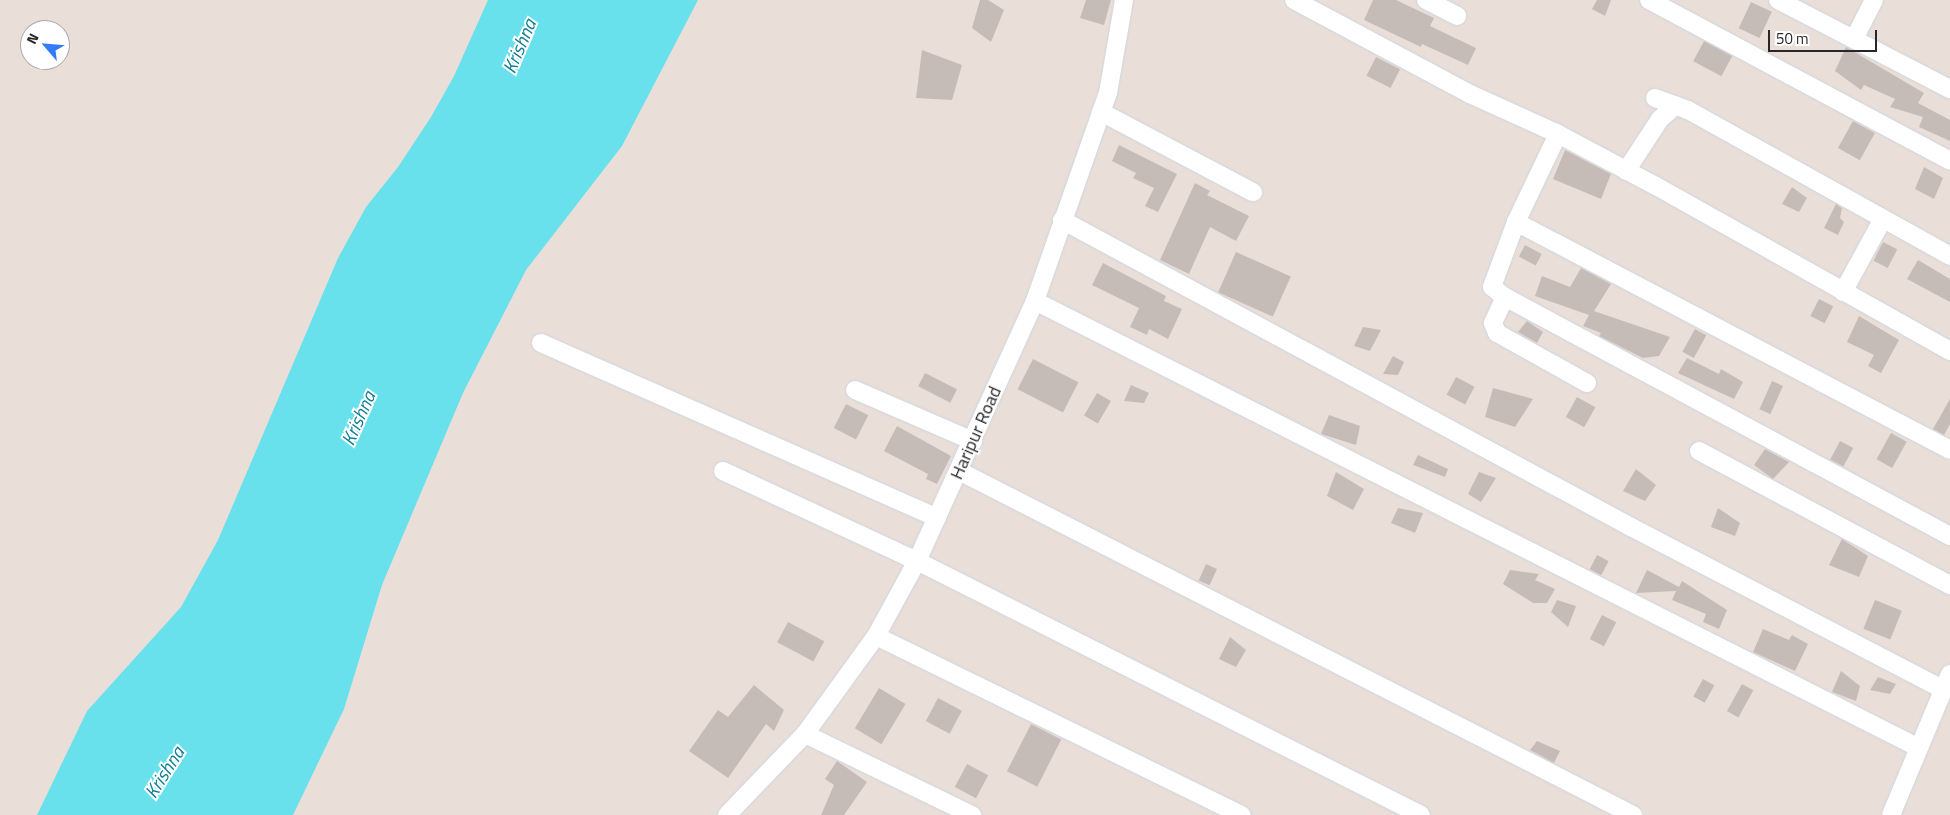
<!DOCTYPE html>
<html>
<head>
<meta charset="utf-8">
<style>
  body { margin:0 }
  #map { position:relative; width:1950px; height:815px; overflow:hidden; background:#eadfd8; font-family:"Titillium Web",sans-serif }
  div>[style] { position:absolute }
  .water>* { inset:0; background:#69e1ed }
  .building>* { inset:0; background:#c5bcb8; transform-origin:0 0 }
  .roads { filter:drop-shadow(0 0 1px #cdd4e0) drop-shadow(0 0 1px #cdd4e0) }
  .minor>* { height:18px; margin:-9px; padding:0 9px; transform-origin:9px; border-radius:9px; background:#fff }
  span { translate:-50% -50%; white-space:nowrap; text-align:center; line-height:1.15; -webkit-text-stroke:4px #fff; paint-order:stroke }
  .street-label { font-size:18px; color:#272727 }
  .water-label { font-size:19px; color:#0d7d94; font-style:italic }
  .north { position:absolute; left:20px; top:20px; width:50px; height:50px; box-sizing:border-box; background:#fff; border:1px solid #a9a9a9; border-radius:50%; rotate:297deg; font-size:14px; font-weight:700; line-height:20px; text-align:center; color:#272727 }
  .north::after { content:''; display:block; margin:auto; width:18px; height:22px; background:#357bf9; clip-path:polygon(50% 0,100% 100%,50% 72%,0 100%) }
  .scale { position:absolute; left:1768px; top:30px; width:109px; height:22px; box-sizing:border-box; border:2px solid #272727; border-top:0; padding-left:6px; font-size:15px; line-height:18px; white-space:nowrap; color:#272727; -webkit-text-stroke:4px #fff; paint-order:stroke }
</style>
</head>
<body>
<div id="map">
  <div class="water">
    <i style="clip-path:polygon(488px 0,698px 0,622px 146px,526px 270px,463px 393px,382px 585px,344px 709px,293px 815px,37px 815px,87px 711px,181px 607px,218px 540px,338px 258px,366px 207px,398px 167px,431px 117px,454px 76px)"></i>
  </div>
  <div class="building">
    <i style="clip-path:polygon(980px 0,988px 0,1004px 10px,991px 42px,972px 28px)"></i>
    <i style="clip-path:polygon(1086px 0,1111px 0,1104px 25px,1080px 18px)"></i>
    <i style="clip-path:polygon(1373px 0,1396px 0,1434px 18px,1430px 26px,1476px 48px,1468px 65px,1422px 44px,1421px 47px,1364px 20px)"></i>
    <i style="clip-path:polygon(1597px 0,1611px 0,1605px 16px,1592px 9px)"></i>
    <i style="left:1751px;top:2px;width:23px;height:29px;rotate:25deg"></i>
    <i style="left:1704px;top:41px;width:32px;height:23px;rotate:28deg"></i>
    <i style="clip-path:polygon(1846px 47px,1924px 93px,1918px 103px,1950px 120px,1950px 141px,1919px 127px,1923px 117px,1890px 107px,1895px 99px,1864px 85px,1861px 90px,1835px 71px)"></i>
    <i style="clip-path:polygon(922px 50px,962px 65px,952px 100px,916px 98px)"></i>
    <i style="left:1376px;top:57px;width:27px;height:21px;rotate:27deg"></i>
    <i style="left:1853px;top:121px;width:25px;height:31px;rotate:29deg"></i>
    <i style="clip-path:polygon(1119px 145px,1177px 174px,1158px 212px,1145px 206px,1154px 188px,1133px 178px,1136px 173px,1112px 161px)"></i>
    <i style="clip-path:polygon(1565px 150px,1611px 174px,1601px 199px,1553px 179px)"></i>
    <i style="clip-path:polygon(1924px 167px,1943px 178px,1934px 199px,1915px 189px)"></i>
    <i style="clip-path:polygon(1195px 183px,1210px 191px,1207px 195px,1249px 216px,1236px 241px,1210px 227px,1189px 274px,1160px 260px)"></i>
    <i style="clip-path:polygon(1792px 187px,1807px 198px,1799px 212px,1782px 204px)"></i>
    <i style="clip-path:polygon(1836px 204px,1842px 208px,1840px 218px,1844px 222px,1838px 235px,1824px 228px)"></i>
    <i style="left:1883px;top:242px;width:16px;height:21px;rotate:27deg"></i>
    <i style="left:1525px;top:245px;width:19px;height:13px;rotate:28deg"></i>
    <i style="left:1236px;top:252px;width:60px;height:44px;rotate:24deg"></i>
    <i style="clip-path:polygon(1918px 260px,1950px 279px,1950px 302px,1907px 279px)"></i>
    <i style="clip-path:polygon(1103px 263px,1166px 296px,1164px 301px,1182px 309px,1168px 339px,1149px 329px,1147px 335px,1130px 327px,1139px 308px,1092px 285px)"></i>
    <i style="clip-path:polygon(1581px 268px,1611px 284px,1594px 311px,1670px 337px,1659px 356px,1643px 358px,1599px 336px,1601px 333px,1583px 326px,1589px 315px,1535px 296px,1542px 276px,1570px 287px)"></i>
    <i style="left:1819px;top:299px;width:16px;height:19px;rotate:27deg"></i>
    <i style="clip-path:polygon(1859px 316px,1899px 340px,1881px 373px,1868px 366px,1874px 355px,1847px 342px)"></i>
    <i style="clip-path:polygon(1527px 321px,1543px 332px,1537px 343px,1518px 332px)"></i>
    <i style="clip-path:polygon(1363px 327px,1381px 330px,1370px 351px,1354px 346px)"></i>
    <i style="left:1695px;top:329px;width:13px;height:26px;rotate:29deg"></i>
    <i style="clip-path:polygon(1393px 356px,1404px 362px,1398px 375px,1383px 374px)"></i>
    <i style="clip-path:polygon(1687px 358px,1719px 374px,1721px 369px,1743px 382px,1734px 399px,1678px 373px)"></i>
    <i style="left:1033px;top:359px;width:51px;height:34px;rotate:27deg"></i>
    <i style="left:925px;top:373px;width:36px;height:15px;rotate:27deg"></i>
    <i style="left:1456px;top:377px;width:21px;height:20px;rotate:28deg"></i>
    <i style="left:1772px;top:381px;width:12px;height:31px;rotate:24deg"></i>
    <i style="clip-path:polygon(1131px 385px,1149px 393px,1144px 403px,1124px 401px)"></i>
    <i style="clip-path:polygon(1493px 388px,1533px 399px,1515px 427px,1485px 417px)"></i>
    <i style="left:1097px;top:393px;width:16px;height:26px;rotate:30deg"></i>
    <i style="left:1577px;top:397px;width:21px;height:23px;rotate:29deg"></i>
    <i style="clip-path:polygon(1950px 399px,1950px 424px,1944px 435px,1933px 429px)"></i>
    <i style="left:846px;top:404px;width:25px;height:27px;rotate:27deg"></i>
    <i style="clip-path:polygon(1329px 415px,1360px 426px,1356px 445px,1321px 434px)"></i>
    <i style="clip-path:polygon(897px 426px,951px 456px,937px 484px,926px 479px,928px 474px,884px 451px)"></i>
    <i style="left:1891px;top:433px;width:18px;height:30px;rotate:29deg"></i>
    <i style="left:1840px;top:441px;width:15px;height:21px;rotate:28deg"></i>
    <i style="clip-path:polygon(1765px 449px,1789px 462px,1773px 479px,1754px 465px)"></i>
    <i style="clip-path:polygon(1418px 455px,1448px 469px,1445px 477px,1413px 465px)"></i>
    <i style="clip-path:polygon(1636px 469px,1656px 485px,1645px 501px,1623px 491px)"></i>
    <i style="clip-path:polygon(1336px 472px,1364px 489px,1353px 510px,1327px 496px)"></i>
    <i style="clip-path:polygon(1479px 472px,1496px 478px,1481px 502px,1468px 494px)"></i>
    <i style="clip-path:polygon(1398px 508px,1423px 513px,1415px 533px,1391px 523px)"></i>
    <i style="clip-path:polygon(1718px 508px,1740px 523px,1735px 536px,1711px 527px)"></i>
    <i style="clip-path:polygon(1842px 539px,1868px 556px,1859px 577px,1829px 565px)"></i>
    <i style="left:1597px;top:555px;width:13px;height:16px;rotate:27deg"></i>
    <i style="left:1206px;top:564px;width:12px;height:18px;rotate:24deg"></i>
    <i style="clip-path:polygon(1510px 570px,1539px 574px,1535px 580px,1555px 589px,1547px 603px,1533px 603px,1503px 584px)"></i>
    <i style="clip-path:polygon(1647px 570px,1679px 587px,1682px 581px,1727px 610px,1719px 629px,1703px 622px,1706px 614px,1672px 600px,1676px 591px,1636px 593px)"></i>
    <i style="clip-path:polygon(1557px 600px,1576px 606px,1568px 627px,1551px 612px)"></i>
    <i style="left:1875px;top:600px;width:29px;height:31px;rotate:22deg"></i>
    <i style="left:1602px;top:615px;width:16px;height:27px;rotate:27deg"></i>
    <i style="left:788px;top:622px;width:41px;height:23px;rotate:28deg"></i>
    <i style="clip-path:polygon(1763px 629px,1789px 640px,1792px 635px,1808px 644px,1795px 671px,1753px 652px)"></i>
    <i style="clip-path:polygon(1230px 637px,1246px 650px,1236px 667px,1219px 659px)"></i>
    <i style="clip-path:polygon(1841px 671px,1860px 686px,1856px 701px,1832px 692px)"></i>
    <i style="clip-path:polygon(1878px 677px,1896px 684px,1890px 694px,1870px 690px)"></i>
    <i style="left:1703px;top:679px;width:13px;height:20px;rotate:29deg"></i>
    <i style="left:1742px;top:684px;width:13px;height:31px;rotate:29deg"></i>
    <i style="clip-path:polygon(754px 685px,784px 710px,774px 731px,766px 724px,728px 778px,689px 751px,718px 710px,728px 717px)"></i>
    <i style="left:879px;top:688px;width:31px;height:47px;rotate:31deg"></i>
    <i style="left:938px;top:698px;width:27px;height:26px;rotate:28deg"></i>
    <i style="left:1031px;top:724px;width:34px;height:53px;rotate:27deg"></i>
    <i style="clip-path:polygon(1537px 741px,1560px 751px,1554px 763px,1530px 750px)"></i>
    <i style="clip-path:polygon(837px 761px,867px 782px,844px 815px,821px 815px,834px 785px,825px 779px)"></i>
    <i style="left:967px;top:764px;width:24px;height:26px;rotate:28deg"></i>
  </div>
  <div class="roads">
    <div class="minor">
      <i style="left:1294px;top:0;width:200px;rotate:28.1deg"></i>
      <i style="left:1470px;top:94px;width:97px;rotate:24.4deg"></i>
      <i style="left:1558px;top:134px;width:111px;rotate:28deg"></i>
      <i style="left:1656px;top:186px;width:337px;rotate:29.3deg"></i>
      <i style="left:1426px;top:0;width:35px;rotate:27deg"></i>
      <i style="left:1649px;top:0;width:341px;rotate:28.1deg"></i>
      <i style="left:1778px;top:0;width:194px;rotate:27.4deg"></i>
      <i style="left:1854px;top:39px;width:44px;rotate:-62.9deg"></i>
      <i style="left:1655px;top:98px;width:35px;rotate:20deg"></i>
      <i style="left:1688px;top:110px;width:300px;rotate:29.1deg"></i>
      <i style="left:1101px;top:112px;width:172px;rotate:27.8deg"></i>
      <i style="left:1558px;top:134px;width:98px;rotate:115.5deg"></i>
      <i style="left:1516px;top:222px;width:69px;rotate:110.3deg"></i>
      <i style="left:1492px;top:287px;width:16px;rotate:38deg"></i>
      <i style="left:1505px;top:297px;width:505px;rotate:28.24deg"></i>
      <i style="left:1626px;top:171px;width:62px;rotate:-56.8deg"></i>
      <i style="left:1660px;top:119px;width:21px;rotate:-41deg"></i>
      <i style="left:1062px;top:220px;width:647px;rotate:28.35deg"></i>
      <i style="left:1631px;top:527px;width:351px;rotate:27.5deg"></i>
      <i style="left:1516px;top:222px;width:490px;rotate:27.7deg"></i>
      <i style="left:1843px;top:292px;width:83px;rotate:-61.3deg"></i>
      <i style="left:1505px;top:297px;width:29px;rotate:115deg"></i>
      <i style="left:1493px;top:323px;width:11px;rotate:68deg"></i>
      <i style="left:1497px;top:333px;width:103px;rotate:29.1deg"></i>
      <i style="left:1035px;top:301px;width:988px;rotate:26.82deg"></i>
      <i style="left:541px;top:343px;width:433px;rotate:23.8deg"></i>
      <i style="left:855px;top:390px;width:129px;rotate:23.4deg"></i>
      <i style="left:1699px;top:451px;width:285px;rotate:28.1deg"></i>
      <i style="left:723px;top:471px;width:214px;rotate:24.9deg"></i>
      <i style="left:917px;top:561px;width:564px;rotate:26.75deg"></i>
      <i style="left:959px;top:471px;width:757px;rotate:27.04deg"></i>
      <i style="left:876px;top:636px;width:407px;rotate:26.1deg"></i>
      <i style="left:805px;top:734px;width:186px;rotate:25.9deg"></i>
      <i style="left:727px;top:815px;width:112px;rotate:-46.1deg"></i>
      <i style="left:805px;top:734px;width:121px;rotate:-54.1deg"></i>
      <i style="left:876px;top:636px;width:85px;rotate:-61.3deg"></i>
      <i style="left:917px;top:561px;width:286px;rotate:-65.6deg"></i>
      <i style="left:1035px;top:301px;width:220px;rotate:-70.7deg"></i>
      <i style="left:1108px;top:93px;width:94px;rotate:-80.2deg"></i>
      <i style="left:1891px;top:815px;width:153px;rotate:-67.3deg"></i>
    </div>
  </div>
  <div class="street-label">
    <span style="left:976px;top:433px;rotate:-66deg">Haripur Road</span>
  </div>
  <div class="water-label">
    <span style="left:519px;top:46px;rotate:-67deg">Krishna</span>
    <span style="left:358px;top:418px;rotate:-66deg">Krishna</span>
    <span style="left:164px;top:772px;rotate:-58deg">Krishna</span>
  </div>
  <div class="north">N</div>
  <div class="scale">50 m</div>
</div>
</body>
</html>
